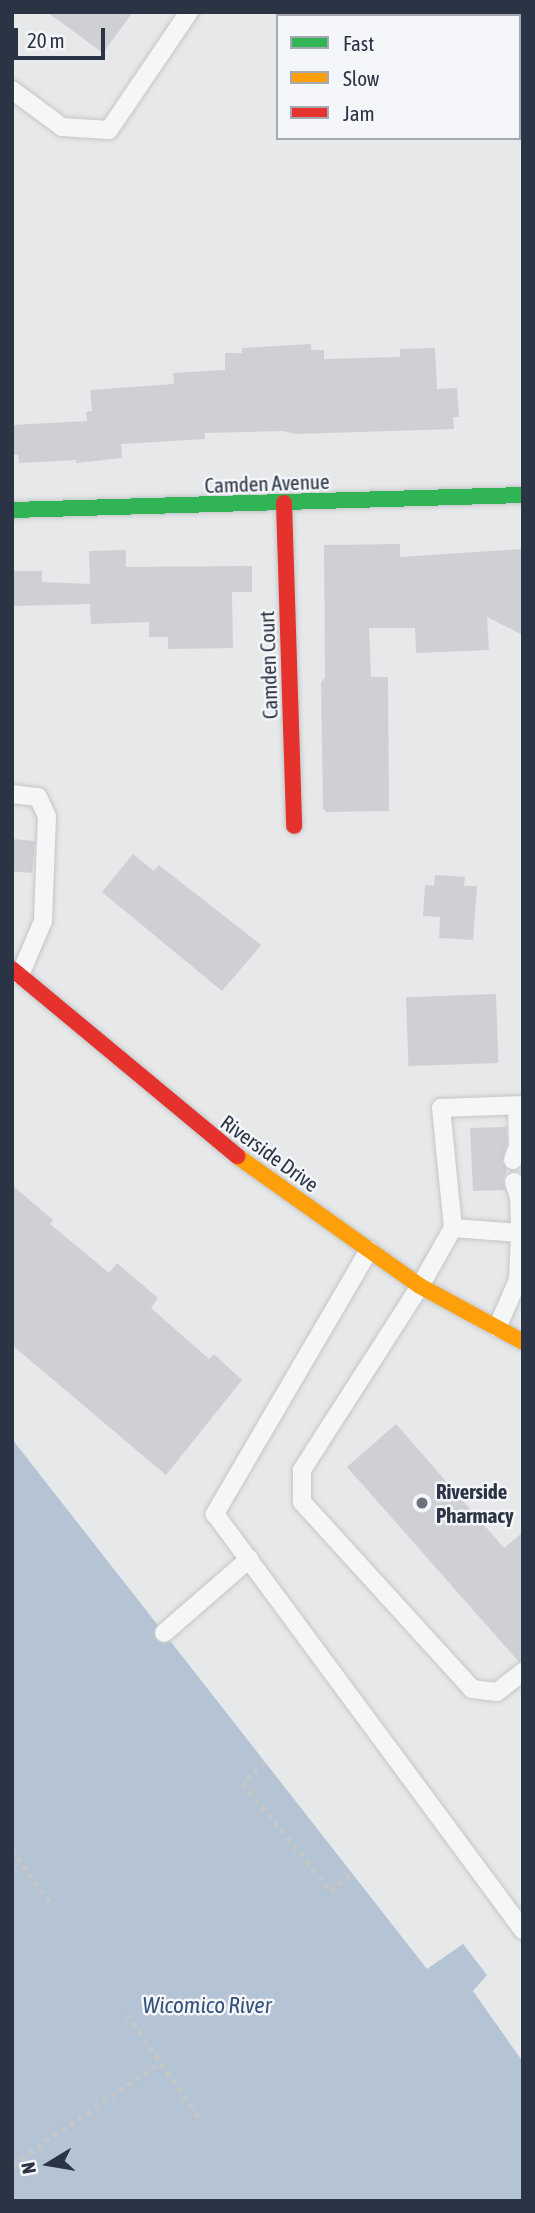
<!DOCTYPE html>
<html>
<head>
<meta charset="utf-8">
<style>
  body { margin:0 }
  #map { position:relative; width:535px; height:2213px; overflow:hidden; background:#e6e8ea; font-family:"Asap Condensed",sans-serif }
  div>[style] { position:absolute }
  .water>* { inset:0; background:#b4c4d5 }
  .building>* { inset:0; background:#ced0d3; transform-origin:0 0 }
  .path>* { height:4.5px; margin-top:-2.25px; transform-origin:0; background:repeating-linear-gradient(90deg,#c5c6ca 0 5px,transparent 0 10px) }
  .roads { filter:drop-shadow(0 0 2px #c4c6c8) drop-shadow(0 0 2px #c4c6c8) }
  .lane>* { height:18px; margin:-9px; padding:0 9px; transform-origin:9px; border-radius:9px; background:#f5f6f7 }
  .fast>* { height:16px; margin:-8px; padding:0 8px; transform-origin:8px; border-radius:8px; background:#30b455 }
  .slow>* { height:16px; margin:-8px; padding:0 8px; transform-origin:8px; border-radius:8px; background:#ff9f0a }
  .jam>* { height:16px; margin:-8px; padding:0 8px; transform-origin:8px; border-radius:8px; background:#e5322d }
  .dots>* { width:19px; height:19px; translate:-50% -50%; box-sizing:border-box; border:4px solid #f4f6f9; border-radius:50% }
  span { translate:-50% -50%; white-space:nowrap; text-align:center; line-height:1.15; -webkit-text-stroke:5px #f4f6f9; paint-order:stroke }
  .street-label { font-size:21px; color:#2b3445 }
  .poi-label { font-size:21px; color:#2b3445; font-weight:700 }
  .left { translate:0 -50%; text-align:left }
  .water-label { font-size:23px; color:#34527a; font-style:italic }
  .frame { position:absolute; inset:0; border:14px solid #2b3445; pointer-events:none }
  .legend { position:absolute; left:276px; top:14px; width:245px; height:126px; box-sizing:border-box; background:#f4f6f9; border:2px solid #a4a8b1; margin:0; padding:9px 12px; list-style:none; font-size:21px; color:#2b3445 }
  .legend li { display:flex; align-items:center; gap:14px; height:35px }
  .legend b { width:35px; border:2px solid #a4a8b1 }
  .north { position:absolute; left:14px; top:2129px; width:70px; height:70px; -webkit-text-stroke:5px #f4f6f9; paint-order:stroke; rotate:259deg; font-size:19px; font-weight:700; line-height:28px; text-align:center; color:#2b3445 }
  .north::after { content:''; display:block; margin:auto; width:24px; height:32px; background:#2b3445; clip-path:polygon(50% 0,100% 100%,50% 72%,0 100%) }
  .scale { position:absolute; left:14px; top:28px; width:91px; height:32px; box-sizing:border-box; border:4px solid #2b3445; border-top:0; padding-left:9px; font-size:21px; line-height:24px; white-space:nowrap; color:#2b3445; -webkit-text-stroke:5px #f4f6f9; paint-order:stroke }
</style>
</head>
<body>
<div id="map">
  <div class="water">
    <i style="clip-path:polygon(12px 1439px,427px 1969px,463px 1944px,487px 1975px,473px 1991px,523px 2062px,523px 2201px,12px 2201px)"></i>
  </div>
  <div class="building">
    <i style="clip-path:polygon(47px 12px,133px 12px,103px 53px)"></i>
    <i style="clip-path:polygon(311px 344px,311px 350px,324px 350px,324px 359px,400px 357px,400px 349px,435px 348px,437px 389px,457px 388px,459px 417px,453px 417px,454px 429px,295px 434px,284px 431px,205px 433px,205px 439px,121px 444px,122px 458px,76px 463px,76px 460px,19px 463px,18px 455px,12px 455px,12px 425px,87px 421px,86px 412px,92px 411px,90px 390px,174px 384px,173px 373px,225px 370px,225px 353px,242px 353px,242px 348px)"></i>
    <i style="clip-path:polygon(400px 544px,400px 557px,523px 549px,523px 635px,487px 617px,489px 650px,416px 653px,415px 628px,369px 628px,371px 677px,388px 677px,389px 811px,326px 812px,323px 808px,321px 682px,325px 678px,324px 545px)"></i>
    <i style="clip-path:polygon(126px 550px,126px 567px,252px 566px,252px 592px,232px 592px,233px 648px,168px 649px,168px 637px,149px 637px,149px 622px,91px 624px,90px 604px,12px 606px,12px 571px,42px 571px,42px 582px,90px 584px,89px 551px)"></i>
    <i style="left:12px;top:839px;width:23px;height:32px;rotate:5deg"></i>
    <i style="clip-path:polygon(133px 854px,154px 871px,159px 865px,261px 945px,222px 991px,102px 892px)"></i>
    <i style="clip-path:polygon(435px 875px,465px 877px,464px 886px,477px 886px,473px 940px,439px 938px,440px 917px,423px 916px,425px 885px,434px 886px)"></i>
    <i style="left:496px;top:994px;width:69px;height:90px;rotate:88deg"></i>
    <i style="clip-path:polygon(506px 1127px,507px 1144px,502px 1161px,507px 1170px,503px 1180px,505px 1190px,473px 1191px,470px 1128px)"></i>
    <i style="clip-path:polygon(12px 1185px,53px 1220px,50px 1224px,109px 1273px,117px 1263px,158px 1298px,151px 1308px,209px 1359px,214px 1354px,242px 1380px,166px 1475px,12px 1345px)"></i>
    <i style="clip-path:polygon(396px 1424px,504px 1548px,523px 1532px,523px 1661px,519px 1662px,347px 1467px)"></i>
  </div>
  <div class="path">
    <i style="left:265px;top:1762px;width:30px;rotate:136deg"></i>
    <i style="left:243px;top:1783px;width:139px;rotate:50.8deg"></i>
    <i style="left:331px;top:1891px;width:27px;rotate:-42deg"></i>
    <i style="left:12px;top:1849px;width:67px;rotate:54.7deg"></i>
    <i style="left:12px;top:1866px;width:10px;rotate:-37deg"></i>
    <i style="left:127px;top:2014px;width:128px;rotate:55.2deg"></i>
    <i style="left:12px;top:2164px;width:181px;rotate:-34.4deg"></i>
  </div>
  <div class="roads">
    <div class="lane">
      <i style="left:12px;top:90px;width:62px;rotate:36.5deg"></i>
      <i style="left:62px;top:127px;width:47px;rotate:3.7deg"></i>
      <i style="left:109px;top:130px;width:143px;rotate:-55.9deg"></i>
      <i style="left:12px;top:794px;width:26px;rotate:7deg"></i>
      <i style="left:38px;top:797px;width:21px;rotate:65deg"></i>
      <i style="left:47px;top:816px;width:105px;rotate:92.2deg"></i>
      <i style="left:43px;top:921px;width:59px;rotate:113.1deg"></i>
      <i style="left:523px;top:1105px;width:82px;rotate:177.9deg"></i>
      <i style="left:441px;top:1108px;width:121px;rotate:84.3deg"></i>
      <i style="left:453px;top:1228px;width:67px;rotate:119.6deg"></i>
      <i style="left:420px;top:1286px;width:219px;rotate:122.7deg"></i>
      <i style="left:302px;top:1470px;width:32px;rotate:90deg"></i>
      <i style="left:302px;top:1502px;width:253px;rotate:47.7deg"></i>
      <i style="left:472px;top:1689px;width:25px;rotate:7deg"></i>
      <i style="left:497px;top:1692px;width:33px;rotate:-38deg"></i>
      <i style="left:513px;top:1160px;width:15px;rotate:-70deg"></i>
      <i style="left:518px;top:1146px;width:40px;rotate:-91.4deg"></i>
      <i style="left:514px;top:1182px;width:16px;rotate:72deg"></i>
      <i style="left:519px;top:1197px;width:36px;rotate:88deg"></i>
      <i style="left:453px;top:1228px;width:67px;rotate:4.3deg"></i>
      <i style="left:520px;top:1233px;width:47px;rotate:92.4deg"></i>
      <i style="left:518px;top:1280px;width:52px;rotate:113.6deg"></i>
      <i style="left:369px;top:1250px;width:306px;rotate:120.3deg"></i>
      <i style="left:215px;top:1514px;width:518px;rotate:53.48deg"></i>
      <i style="left:164px;top:1633px;width:113px;rotate:-41deg"></i>
    </div>
    <div class="fast">
      <i style="left:12px;top:510px;width:511px;rotate:-1.68deg"></i>
    </div>
    <div class="slow">
      <i style="left:237px;top:1156px;width:224px;rotate:35.4deg"></i>
      <i style="left:420px;top:1286px;width:117px;rotate:28.5deg"></i>
    </div>
    <div class="jam">
      <i style="left:284px;top:503px;width:323px;rotate:88.2deg"></i>
      <i style="left:12px;top:969px;width:293px;rotate:39.7deg"></i>
    </div>
  </div>
  <div class="dots">
    <i style="left:422px;top:1503px;background:#6c737f"></i>
  </div>
  <div class="street-label">
    <span style="left:267px;top:483px;rotate:-2deg">Camden Avenue</span>
    <span style="left:268px;top:665px;rotate:-92deg">Camden Court</span>
    <span style="left:270px;top:1153px;rotate:36deg">Riverside Drive</span>
  </div>
  <div class="poi-label">
    <span class="left" style="left:436px;top:1503px">Riverside<br>Pharmacy</span>
  </div>
  <div class="water-label">
    <span style="left:207px;top:2005px">Wicomico River</span>
  </div>
  <div class="frame"></div>
  <ul class="legend">
  <li><b style="height:9px;background:#30b455"></b>Fast</li>
  <li><b style="height:9px;background:#ff9f0a"></b>Slow</li>
  <li><b style="height:9px;background:#e5322d"></b>Jam</li>
  </ul>
  <div class="north">N</div>
  <div class="scale">20 m</div>
</div>
</body>
</html>
